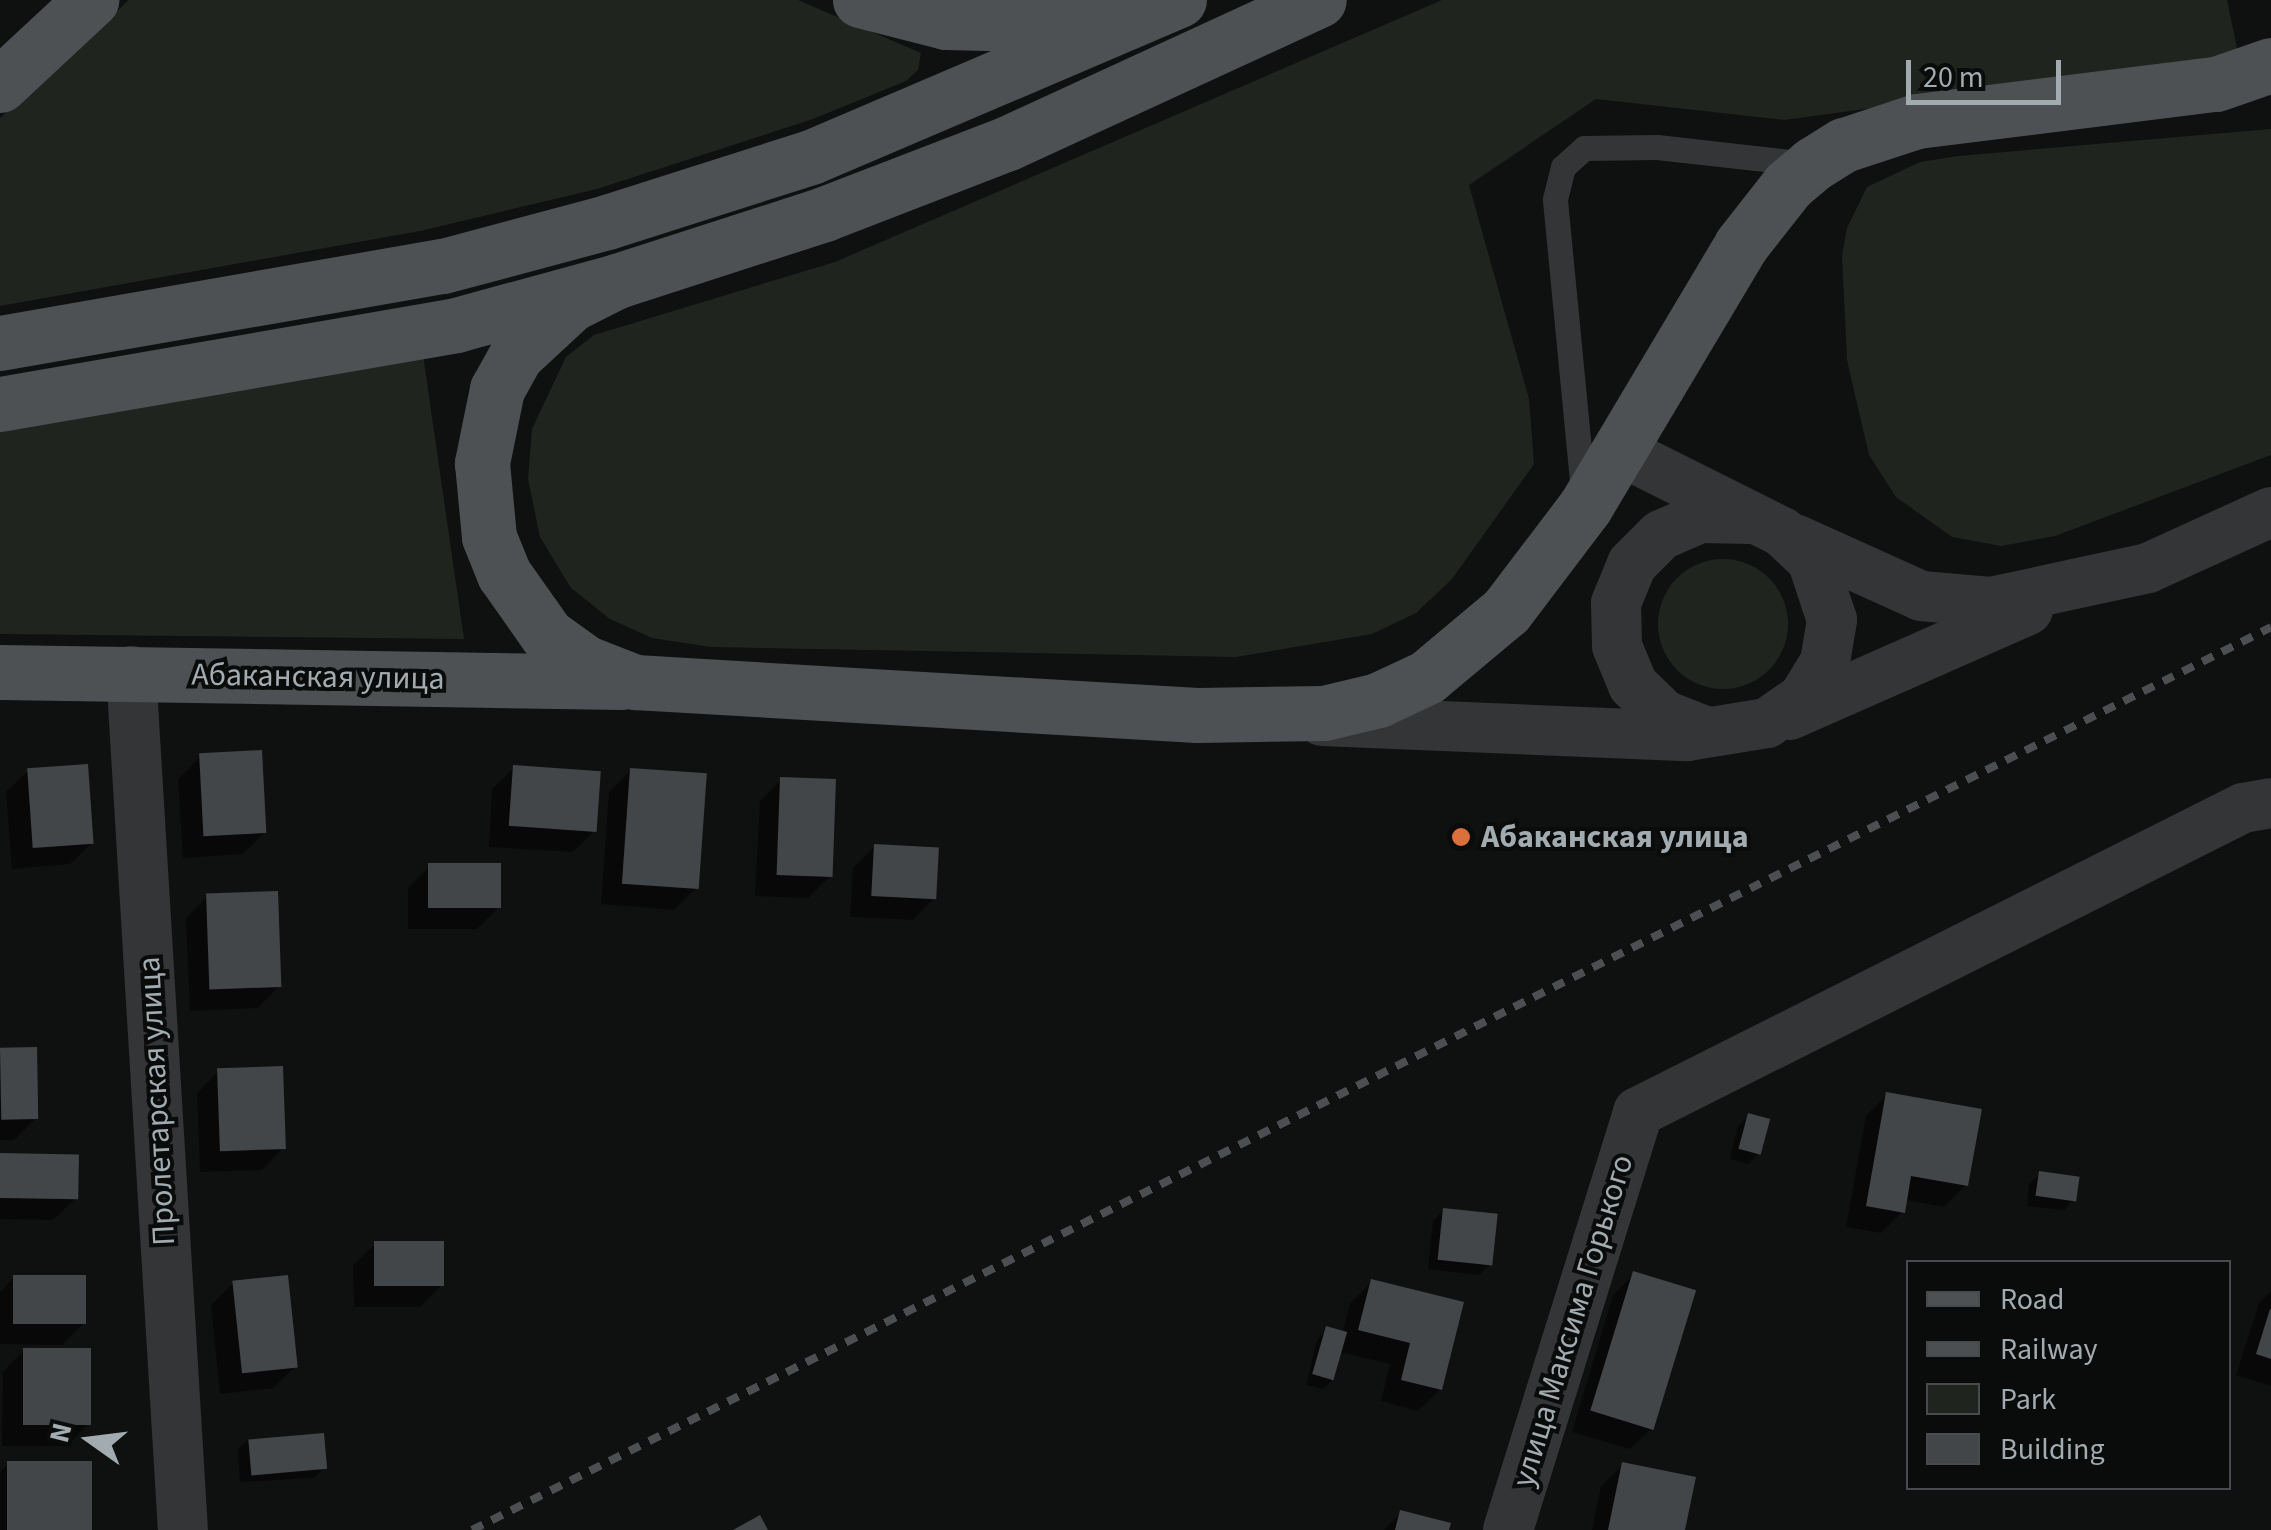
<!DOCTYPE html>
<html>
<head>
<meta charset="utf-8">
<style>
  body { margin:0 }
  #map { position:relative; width:2271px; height:1530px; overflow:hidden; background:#0f1010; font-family:"Source Sans 3",sans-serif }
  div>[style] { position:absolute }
  .green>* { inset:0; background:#20241e }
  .round { border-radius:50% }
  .shadow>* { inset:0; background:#0007 }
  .building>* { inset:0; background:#434648; transform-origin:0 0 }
  .lane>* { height:25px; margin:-12.5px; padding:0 12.5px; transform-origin:12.5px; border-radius:12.5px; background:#333537 }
  .street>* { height:50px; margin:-25px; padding:0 25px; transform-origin:25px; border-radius:25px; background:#333537 }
  .primary>* { height:55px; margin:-27.5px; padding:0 27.5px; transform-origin:27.5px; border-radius:27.5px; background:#4d5153 }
  .rail>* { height:8px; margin-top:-4px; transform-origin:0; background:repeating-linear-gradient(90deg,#4c4f52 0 12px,transparent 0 22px) }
  .dots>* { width:28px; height:28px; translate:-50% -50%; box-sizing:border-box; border:5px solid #0a0b0b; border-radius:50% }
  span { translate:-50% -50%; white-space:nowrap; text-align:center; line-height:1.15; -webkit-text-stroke:8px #0a0b0b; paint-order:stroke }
  .street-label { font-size:32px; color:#a2abb0 }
  .poi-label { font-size:32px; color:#a2abb0; font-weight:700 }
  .left { translate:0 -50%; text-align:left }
  .legend { position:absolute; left:1906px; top:1260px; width:325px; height:230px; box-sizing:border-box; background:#0a0b0b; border:2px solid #474b4d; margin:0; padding:12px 18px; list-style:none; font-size:30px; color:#a2abb0 }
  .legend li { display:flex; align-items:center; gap:20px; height:50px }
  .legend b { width:50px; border:2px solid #474b4d }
  .north { position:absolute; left:40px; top:1390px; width:100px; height:100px; -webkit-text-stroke:8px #0a0b0b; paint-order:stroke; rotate:284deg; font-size:28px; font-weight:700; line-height:40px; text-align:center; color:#a2abb0 }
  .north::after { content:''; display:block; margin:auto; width:35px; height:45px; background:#a2abb0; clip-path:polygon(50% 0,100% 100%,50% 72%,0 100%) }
  .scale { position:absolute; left:1906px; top:60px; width:155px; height:45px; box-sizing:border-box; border:5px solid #a2abb0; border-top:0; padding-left:12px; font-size:30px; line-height:35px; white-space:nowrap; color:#a2abb0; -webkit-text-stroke:8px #0a0b0b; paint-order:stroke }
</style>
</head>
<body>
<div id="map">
  <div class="green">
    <i style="clip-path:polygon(129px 0,798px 0,921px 53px,918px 70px,906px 81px,813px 119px,597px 189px,420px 231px,0 306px,0 118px)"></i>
    <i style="clip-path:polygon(1442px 0,2227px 0,2239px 58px,1784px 120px,1596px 99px,1469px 185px,1529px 399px,1534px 464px,1452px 579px,1416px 613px,1372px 634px,1236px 657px,711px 647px,652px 638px,610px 619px,571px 588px,540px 537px,528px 479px,532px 429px,566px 357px,594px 335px,835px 262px)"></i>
    <i style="clip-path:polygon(2271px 129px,2271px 455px,2055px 536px,2001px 546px,1952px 537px,1896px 497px,1869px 455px,1847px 360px,1842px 256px,1847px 228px,1867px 187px,1920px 162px,1958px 156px)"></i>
    <i style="clip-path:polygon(423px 355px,464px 639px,0 634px,0 425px)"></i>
    <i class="round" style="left:1658px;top:559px;width:130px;height:130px"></i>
  </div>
  <div class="shadow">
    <i style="clip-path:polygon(200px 757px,265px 832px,243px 854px,183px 858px,178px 779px)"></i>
    <i style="clip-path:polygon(514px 768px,595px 830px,573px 852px,489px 847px,492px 789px)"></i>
    <i style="clip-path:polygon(631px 770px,696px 888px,674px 910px,601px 904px,609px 792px)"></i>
    <i style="clip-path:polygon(28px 771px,92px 843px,70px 864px,12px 869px,6px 792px)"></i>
    <i style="clip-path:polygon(781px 780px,829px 877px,808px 898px,755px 896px,760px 801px)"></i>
    <i style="clip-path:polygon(875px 846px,934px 898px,913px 920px,850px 917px,853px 868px)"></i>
    <i style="clip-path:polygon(429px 867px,499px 907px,477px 929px,408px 929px,408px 888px)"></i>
    <i style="clip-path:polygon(207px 897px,279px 986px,258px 1008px,190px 1011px,186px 918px)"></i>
    <i style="clip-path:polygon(0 1051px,36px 1118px,14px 1140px,0 1140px)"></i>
    <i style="clip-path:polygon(219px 1071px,283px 1148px,262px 1170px,200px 1172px,197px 1093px)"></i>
    <i style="clip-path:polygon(1887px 1095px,1966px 1185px,1944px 1207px,1905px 1200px,1902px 1212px,1881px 1233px,1846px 1227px,1866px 1116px)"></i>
    <i style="clip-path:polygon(1749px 1116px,1759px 1153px,1749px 1164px,1730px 1159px,1738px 1126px)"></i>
    <i style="clip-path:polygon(0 1156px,75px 1199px,53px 1220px,0 1219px)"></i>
    <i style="clip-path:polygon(2040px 1174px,2074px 1200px,2064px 1210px,2027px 1206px,2029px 1184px)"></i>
    <i style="clip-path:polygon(1444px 1210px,1489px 1265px,1479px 1275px,1428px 1269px,1433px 1221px)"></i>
    <i style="clip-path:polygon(375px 1244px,442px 1285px,420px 1307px,354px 1307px,353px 1266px)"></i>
    <i style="clip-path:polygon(1634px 1274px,1652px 1428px,1630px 1449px,1572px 1432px,1613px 1295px)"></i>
    <i style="clip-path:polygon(14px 1277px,83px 1324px,62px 1345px,0 1344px,0 1292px)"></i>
    <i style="clip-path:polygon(1372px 1282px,1440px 1389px,1418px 1411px,1381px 1401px,1390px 1364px,1340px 1352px,1333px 1379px,1323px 1389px,1306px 1385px,1317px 1340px,1327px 1329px,1343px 1333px,1350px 1303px)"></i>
    <i style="clip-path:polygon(233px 1283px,295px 1367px,273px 1388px,220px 1394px,211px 1305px)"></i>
    <i style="clip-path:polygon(2271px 1291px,2271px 1386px,2236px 1375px,2259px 1303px)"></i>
    <i style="clip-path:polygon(24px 1350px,88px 1424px,67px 1446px,2px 1446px,3px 1372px)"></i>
    <i style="clip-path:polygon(249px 1439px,324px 1468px,314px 1478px,240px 1482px,238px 1449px)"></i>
    <i style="clip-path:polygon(8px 1464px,90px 1530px,0 1530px,0 1472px)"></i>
    <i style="clip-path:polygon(1623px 1465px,1682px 1530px,1592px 1530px,1601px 1486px)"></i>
    <i style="clip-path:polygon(1401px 1513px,1446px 1530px,1384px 1530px)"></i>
  </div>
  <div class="building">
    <i style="left:262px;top:750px;width:83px;height:63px;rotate:87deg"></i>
    <i style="left:88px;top:764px;width:80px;height:61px;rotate:86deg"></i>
    <i style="left:513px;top:765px;width:88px;height:61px;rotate:4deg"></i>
    <i style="left:630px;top:768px;width:77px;height:116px;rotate:4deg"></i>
    <i style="left:780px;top:777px;width:56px;height:98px;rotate:2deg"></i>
    <i style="left:874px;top:844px;width:65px;height:52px;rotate:3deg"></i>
    <i style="left:501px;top:863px;width:45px;height:73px;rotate:90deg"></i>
    <i style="left:278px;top:891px;width:96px;height:72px;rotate:88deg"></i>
    <i style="left:37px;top:1047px;width:72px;height:37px;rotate:89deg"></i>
    <i style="left:283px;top:1066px;width:83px;height:66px;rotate:88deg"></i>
    <i style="clip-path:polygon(1886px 1092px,1982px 1109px,1968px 1186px,1911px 1176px,1905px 1213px,1866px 1206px)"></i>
    <i style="left:1748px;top:1113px;width:23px;height:37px;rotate:15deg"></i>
    <i style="left:0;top:1153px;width:79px;height:45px;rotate:1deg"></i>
    <i style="left:2039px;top:1171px;width:41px;height:25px;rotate:8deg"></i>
    <i style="left:1443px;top:1208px;width:55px;height:52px;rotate:6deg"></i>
    <i style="left:444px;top:1241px;width:45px;height:70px;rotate:90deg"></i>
    <i style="left:1633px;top:1271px;width:66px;height:146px;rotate:17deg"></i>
    <i style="left:13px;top:1275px;width:73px;height:49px"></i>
    <i style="left:288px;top:1275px;width:93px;height:56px;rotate:84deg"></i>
    <i style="clip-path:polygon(1371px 1279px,1464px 1302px,1442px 1390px,1401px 1380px,1410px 1343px,1358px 1330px)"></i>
    <i style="clip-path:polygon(2270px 1309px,2271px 1309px,2271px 1359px,2256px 1354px)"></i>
    <i style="left:1326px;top:1326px;width:22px;height:50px;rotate:16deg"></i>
    <i style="left:23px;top:1348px;width:68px;height:77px"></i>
    <i style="left:324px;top:1433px;width:36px;height:76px;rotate:85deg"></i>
    <i style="left:7px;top:1461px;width:85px;height:69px"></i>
    <i style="clip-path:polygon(1622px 1462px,1696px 1477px,1685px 1530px,1608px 1530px)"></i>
    <i style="clip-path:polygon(1400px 1510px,1451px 1523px,1449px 1530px,1395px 1530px)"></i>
    <i style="clip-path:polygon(760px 1515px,768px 1530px,733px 1530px)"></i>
  </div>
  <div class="lane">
    <i style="left:1583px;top:491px;width:293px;rotate:-95.5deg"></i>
    <i style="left:1555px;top:199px;width:33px;rotate:-76deg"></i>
    <i style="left:1563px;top:167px;width:28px;rotate:-42deg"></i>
    <i style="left:1584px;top:148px;width:73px;rotate:-0.8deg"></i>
    <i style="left:1657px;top:147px;width:152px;rotate:6.4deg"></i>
  </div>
  <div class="street">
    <i style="left:1795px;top:539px;width:138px;rotate:24.3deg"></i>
    <i style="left:1921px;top:596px;width:70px;rotate:4.9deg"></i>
    <i style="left:1991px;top:602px;width:161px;rotate:-12.2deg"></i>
    <i style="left:2148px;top:568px;width:135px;rotate:-24.5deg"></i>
    <i style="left:131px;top:671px;width:861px;rotate:86.54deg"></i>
    <i style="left:1790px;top:715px;width:260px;rotate:-23.8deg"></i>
    <i style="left:1322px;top:721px;width:365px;rotate:2.4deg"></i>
    <i style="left:1687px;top:736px;width:81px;rotate:-9.2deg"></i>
    <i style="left:1767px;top:723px;width:44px;rotate:-34.8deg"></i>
    <i style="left:1803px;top:698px;width:42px;rotate:-58.6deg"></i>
    <i style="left:1825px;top:662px;width:43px;rotate:-80.5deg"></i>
    <i style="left:1832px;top:620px;width:63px;rotate:-108.4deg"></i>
    <i style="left:1812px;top:560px;width:41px;rotate:-137deg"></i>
    <i style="left:1782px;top:532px;width:183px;rotate:-153.4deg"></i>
    <i style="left:1705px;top:731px;width:44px;rotate:-158.7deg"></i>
    <i style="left:1664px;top:715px;width:43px;rotate:-135.9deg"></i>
    <i style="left:1633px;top:685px;width:42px;rotate:-112.3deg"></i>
    <i style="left:1617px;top:646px;width:43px;rotate:-91.3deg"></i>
    <i style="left:1616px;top:603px;width:42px;rotate:-67.7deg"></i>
    <i style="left:1632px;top:564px;width:41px;rotate:-45deg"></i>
    <i style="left:1661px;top:535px;width:43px;rotate:-23.6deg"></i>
    <i style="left:1700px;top:518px;width:50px;rotate:1.1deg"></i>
    <i style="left:1508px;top:1530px;width:438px;rotate:-72.7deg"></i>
    <i style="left:1638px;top:1112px;width:677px;rotate:-26.68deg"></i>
    <i style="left:2243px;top:808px;width:28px;rotate:-10deg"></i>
  </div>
  <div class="primary">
    <i style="left:860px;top:0;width:89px;rotate:14.3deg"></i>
    <i style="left:946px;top:22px;width:86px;rotate:1.3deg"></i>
    <i style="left:1032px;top:24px;width:72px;rotate:-8.8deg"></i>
    <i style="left:0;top:85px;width:125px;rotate:-43deg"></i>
    <i style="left:617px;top:281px;width:51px;rotate:153.4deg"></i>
    <i style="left:571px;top:304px;width:75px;rotate:137.2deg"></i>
    <i style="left:516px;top:355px;width:39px;rotate:119deg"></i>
    <i style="left:497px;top:389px;width:76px;rotate:101.5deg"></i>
    <i style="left:482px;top:463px;width:74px;rotate:84.6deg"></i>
    <i style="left:489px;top:537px;width:40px;rotate:68deg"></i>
    <i style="left:504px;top:574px;width:75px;rotate:54.8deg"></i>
    <i style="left:547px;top:635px;width:48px;rotate:35.7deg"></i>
    <i style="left:586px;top:663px;width:53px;rotate:21.2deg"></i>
    <i style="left:635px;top:682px;width:563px;rotate:3.36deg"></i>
    <i style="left:1197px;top:715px;width:127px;rotate:-0.9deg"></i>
    <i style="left:1324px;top:713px;width:56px;rotate:-13.5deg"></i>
    <i style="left:1378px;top:700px;width:54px;rotate:-25.1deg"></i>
    <i style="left:1427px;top:677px;width:103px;rotate:-39.9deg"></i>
    <i style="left:1506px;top:611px;width:131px;rotate:-52.8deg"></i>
    <i style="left:1585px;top:507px;width:305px;rotate:-59.2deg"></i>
    <i style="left:1741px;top:245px;width:76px;rotate:-51.9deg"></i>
    <i style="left:1788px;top:185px;width:33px;rotate:-40deg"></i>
    <i style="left:1813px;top:164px;width:36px;rotate:-32deg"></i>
    <i style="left:1844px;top:145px;width:77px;rotate:-18.2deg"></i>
    <i style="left:1917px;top:121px;width:301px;rotate:-7.1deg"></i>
    <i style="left:2216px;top:84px;width:58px;rotate:-19.1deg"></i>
    <i style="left:0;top:343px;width:450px;rotate:-9.9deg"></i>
    <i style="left:443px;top:266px;width:170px;rotate:-15deg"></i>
    <i style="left:607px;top:222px;width:214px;rotate:-17.7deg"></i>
    <i style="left:811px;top:157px;width:400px;rotate:-23.1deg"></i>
    <i style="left:0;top:404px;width:463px;rotate:-9.8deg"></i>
    <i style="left:456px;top:325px;width:167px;rotate:-15.3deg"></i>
    <i style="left:617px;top:281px;width:218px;rotate:-17.9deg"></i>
    <i style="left:824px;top:214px;width:197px;rotate:-21.1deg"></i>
    <i style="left:1008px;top:143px;width:342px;rotate:-24.7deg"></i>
    <i style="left:0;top:672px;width:622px;rotate:0.92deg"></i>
  </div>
  <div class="rail">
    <i style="left:472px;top:1530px;width:2013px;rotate:-26.65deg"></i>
  </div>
  <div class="dots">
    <i style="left:1461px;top:837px;background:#db703c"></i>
  </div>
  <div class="street-label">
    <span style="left:318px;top:677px;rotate:1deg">Абаканская улица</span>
    <span style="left:157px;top:1101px;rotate:-93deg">Пролетарская улица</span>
    <span style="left:1573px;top:1321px;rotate:-73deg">улица Максима Горького</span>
  </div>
  <div class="poi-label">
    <span class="left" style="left:1481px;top:837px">Абаканская улица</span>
  </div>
  <ul class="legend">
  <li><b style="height:12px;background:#4d5153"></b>Road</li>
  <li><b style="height:12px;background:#4c4f52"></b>Railway</li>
  <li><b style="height:28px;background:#20241e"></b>Park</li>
  <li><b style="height:28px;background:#434648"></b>Building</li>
  </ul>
  <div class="north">N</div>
  <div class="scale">20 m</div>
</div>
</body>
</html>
